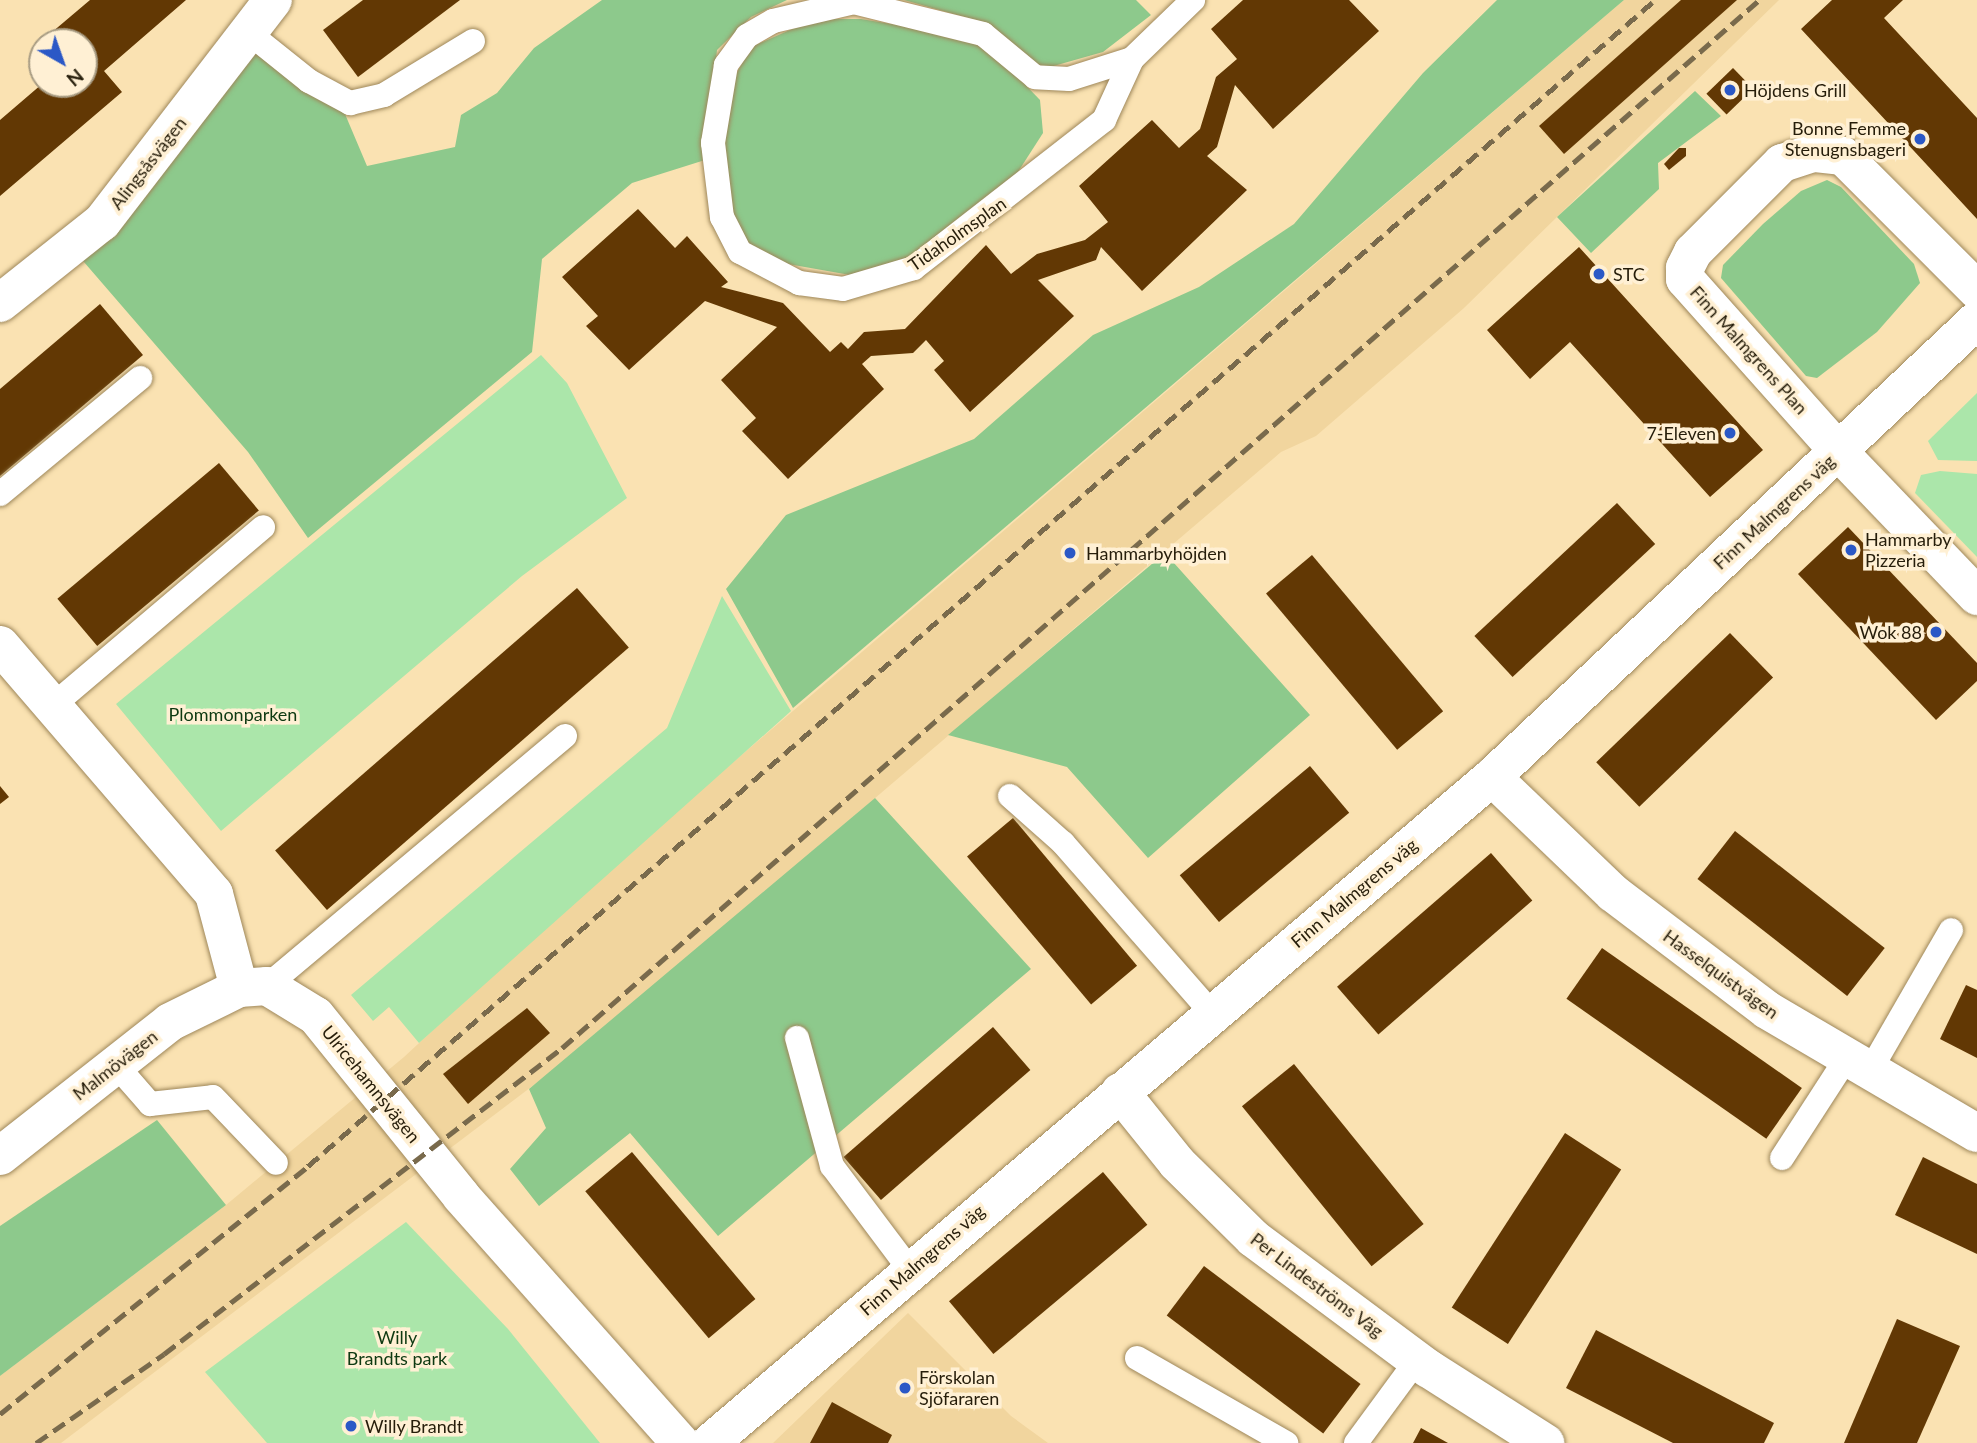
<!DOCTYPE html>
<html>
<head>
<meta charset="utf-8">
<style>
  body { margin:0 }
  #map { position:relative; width:1977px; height:1443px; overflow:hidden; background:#fae2b2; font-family:Lato,sans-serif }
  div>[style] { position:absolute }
  .built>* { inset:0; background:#f1d59e }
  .green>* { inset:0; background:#abe6aa }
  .forest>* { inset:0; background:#8dc98c }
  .building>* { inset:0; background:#623804; transform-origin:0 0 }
  .roads { filter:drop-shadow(0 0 2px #9e875a) drop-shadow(0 0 2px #9e875a) }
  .lane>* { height:24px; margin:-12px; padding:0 12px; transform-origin:12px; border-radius:12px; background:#fff }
  .street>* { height:38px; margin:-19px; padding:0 19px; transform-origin:19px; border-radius:19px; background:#fff }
  .secondary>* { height:38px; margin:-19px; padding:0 19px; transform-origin:19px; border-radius:19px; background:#fff }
  .rail>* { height:5px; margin-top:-2.5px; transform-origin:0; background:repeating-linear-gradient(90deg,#796a4c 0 14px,transparent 0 21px) }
  .dots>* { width:19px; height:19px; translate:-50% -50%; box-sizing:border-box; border:4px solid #fff0d4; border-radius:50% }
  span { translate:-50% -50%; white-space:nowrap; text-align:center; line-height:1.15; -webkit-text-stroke:7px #fff0d4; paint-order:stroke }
  .poi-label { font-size:18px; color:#261d0a }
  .left { translate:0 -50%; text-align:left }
  .right { translate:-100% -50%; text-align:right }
  .street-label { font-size:18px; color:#261d0a }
  .park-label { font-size:18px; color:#0e3911 }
  .north { position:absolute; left:28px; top:28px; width:70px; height:70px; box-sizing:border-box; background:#fff0d4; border:2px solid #a89c83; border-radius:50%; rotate:140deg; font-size:19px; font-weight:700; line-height:28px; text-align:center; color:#261d0a }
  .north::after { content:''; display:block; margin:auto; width:24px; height:32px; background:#2b58c6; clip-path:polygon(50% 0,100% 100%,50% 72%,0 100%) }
</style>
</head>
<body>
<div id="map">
  <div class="built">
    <i style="clip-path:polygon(1624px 0,1779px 0,1464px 308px,1316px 436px,1281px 452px,576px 1053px,61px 1443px,0 1443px,0 1376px,226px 1205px,404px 1057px,592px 883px)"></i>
    <i style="clip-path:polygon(908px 1313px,1011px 1416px,1048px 1443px,773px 1443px)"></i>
  </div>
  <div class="green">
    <i style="clip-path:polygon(541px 355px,567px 383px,627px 498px,522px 576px,221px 831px,116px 704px)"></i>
    <i style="clip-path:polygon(1977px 393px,1977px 461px,1938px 460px,1928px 441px)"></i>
    <i style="clip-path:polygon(1940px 471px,1977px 474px,1977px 557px,1915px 493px,1921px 475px)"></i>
    <i style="clip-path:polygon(722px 596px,791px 711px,419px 1043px,389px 1007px,373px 1021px,351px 995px,667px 728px)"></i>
    <i style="clip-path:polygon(406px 1222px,508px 1329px,600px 1443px,267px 1443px,205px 1372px)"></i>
  </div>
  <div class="forest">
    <i style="clip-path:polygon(602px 0,787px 0,751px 17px,717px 50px,705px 160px,632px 183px,542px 259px,532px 352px,308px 538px,248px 452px,71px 247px,249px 33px,345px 114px,367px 166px,455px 147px,461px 115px,497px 93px,534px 48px)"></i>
    <i style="clip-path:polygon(904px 0,1136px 0,1151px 15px,1103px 52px,1043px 69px,982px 22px)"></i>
    <i style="clip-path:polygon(1497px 0,1624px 0,793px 708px,726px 589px,786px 515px,974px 439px,1093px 335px,1199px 287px,1294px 224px,1423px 73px)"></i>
    <i style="clip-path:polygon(815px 19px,861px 19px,946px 33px,993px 51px,1040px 100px,1043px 133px,1005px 192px,911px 260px,850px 275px,771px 261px,746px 245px,728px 210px,724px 135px,733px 80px,751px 47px)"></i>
    <i style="clip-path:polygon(1695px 91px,1721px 116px,1658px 163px,1659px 189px,1591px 253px,1557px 217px)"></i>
    <i style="clip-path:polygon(1827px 180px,1841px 187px,1914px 264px,1920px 283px,1877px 332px,1817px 378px,1806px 376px,1721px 278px,1723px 265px,1763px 224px,1801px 191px)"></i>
    <i style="clip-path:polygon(1165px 553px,1310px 715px,1148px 858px,1067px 767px,948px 735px)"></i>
    <i style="clip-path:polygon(875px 798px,1031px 969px,718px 1236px,630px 1133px,539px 1206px,510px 1169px,546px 1128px,529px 1089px)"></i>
    <i style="clip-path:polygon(157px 1120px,226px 1205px,0 1376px,0 1226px)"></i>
  </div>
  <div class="building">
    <i style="clip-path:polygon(90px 0,186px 0,104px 71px,122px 92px,0 196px,0 120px,42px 84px,84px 84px,84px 42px,60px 42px,51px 33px)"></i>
    <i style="clip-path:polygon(363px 0,460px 0,358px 77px,323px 30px)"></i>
    <i style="clip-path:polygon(1243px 0,1349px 0,1379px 31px,1273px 129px,1235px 85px,1217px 147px,1207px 156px,1247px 190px,1142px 291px,1101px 247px,1096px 260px,1038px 280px,1074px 316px,970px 412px,934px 370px,944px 361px,926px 340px,913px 353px,871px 356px,862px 364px,884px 389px,788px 479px,742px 431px,756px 418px,721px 380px,777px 327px,705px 301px,629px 370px,586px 326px,598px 316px,562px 277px,638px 209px,675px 248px,687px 236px,728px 282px,721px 287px,783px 303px,830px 352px,841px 342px,848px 349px,864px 332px,905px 329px,986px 245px,1011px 274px,1037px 254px,1085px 240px,1108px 222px,1079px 186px,1152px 120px,1179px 148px,1200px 129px,1216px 77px,1237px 59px,1211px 29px)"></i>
    <i style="clip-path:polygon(1681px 0,1737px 0,1564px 154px,1539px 126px)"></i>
    <i style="clip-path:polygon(1832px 0,1903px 0,1884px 18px,1977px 118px,1977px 219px,1801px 29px)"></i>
    <i style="left:1733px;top:68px;width:29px;height:37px;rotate:46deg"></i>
    <i style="clip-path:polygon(1679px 148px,1686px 148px,1686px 156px,1669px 170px,1664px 164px)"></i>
    <i style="clip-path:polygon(1579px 247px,1763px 450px,1710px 497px,1570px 342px,1530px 379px,1487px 330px)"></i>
    <i style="clip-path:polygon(100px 304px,143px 355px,0 476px,0 389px)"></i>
    <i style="left:219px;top:463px;width:62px;height:211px;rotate:50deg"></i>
    <i style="left:1617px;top:503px;width:56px;height:195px;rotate:47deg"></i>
    <i style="clip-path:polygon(1848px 527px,1977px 663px,1977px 681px,1936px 720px,1798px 574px)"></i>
    <i style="left:1312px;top:555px;width:204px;height:60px;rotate:50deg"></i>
    <i style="left:577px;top:588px;width:79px;height:400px;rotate:49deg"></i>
    <i style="left:1730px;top:633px;width:62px;height:186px;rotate:46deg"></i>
    <i style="left:1310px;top:766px;width:61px;height:170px;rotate:50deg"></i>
    <i style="clip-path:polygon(0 786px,9px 797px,0 804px)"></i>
    <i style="left:1013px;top:818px;width:193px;height:60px;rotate:50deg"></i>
    <i style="left:1735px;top:831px;width:190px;height:61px;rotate:38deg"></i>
    <i style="left:1491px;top:853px;width:63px;height:204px;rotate:49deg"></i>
    <i style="left:1602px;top:948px;width:244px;height:62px;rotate:35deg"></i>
    <i style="clip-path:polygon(1966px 985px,1977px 990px,1977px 1058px,1940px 1039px)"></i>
    <i style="clip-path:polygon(527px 1008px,550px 1033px,468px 1104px,443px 1074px)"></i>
    <i style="left:993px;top:1027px;width:57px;height:198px;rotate:49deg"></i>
    <i style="left:1294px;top:1064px;width:206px;height:67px;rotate:51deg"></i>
    <i style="left:1565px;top:1133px;width:67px;height:208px;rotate:33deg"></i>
    <i style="left:632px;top:1152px;width:192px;height:61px;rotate:50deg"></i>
    <i style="clip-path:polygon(1923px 1157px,1977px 1184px,1977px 1254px,1895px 1215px)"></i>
    <i style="left:1103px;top:1172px;width:69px;height:201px;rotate:50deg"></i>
    <i style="left:1204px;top:1266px;width:196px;height:62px;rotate:37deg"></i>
    <i style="clip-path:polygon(1897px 1319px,1960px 1346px,1917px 1443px,1844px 1443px)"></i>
    <i style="clip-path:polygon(1596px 1330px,1774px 1423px,1764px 1443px,1673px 1443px,1566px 1388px)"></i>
    <i style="clip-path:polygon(832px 1402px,892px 1435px,888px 1443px,810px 1443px)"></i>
    <i style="clip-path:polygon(1421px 1428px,1448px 1443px,1413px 1443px)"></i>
  </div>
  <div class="roads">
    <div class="lane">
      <i style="left:249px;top:33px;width:77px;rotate:38.7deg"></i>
      <i style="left:309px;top:81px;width:47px;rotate:28.2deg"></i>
      <i style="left:350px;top:103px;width:35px;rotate:-13deg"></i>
      <i style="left:384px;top:95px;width:104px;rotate:-31.2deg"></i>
      <i style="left:1132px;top:59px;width:66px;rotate:162.4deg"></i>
      <i style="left:1069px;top:79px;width:34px;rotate:-177deg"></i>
      <i style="left:1035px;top:77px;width:67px;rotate:-140.4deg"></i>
      <i style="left:983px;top:34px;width:133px;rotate:-166.1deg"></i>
      <i style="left:854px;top:2px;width:83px;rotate:166.8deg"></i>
      <i style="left:773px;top:21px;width:30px;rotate:150deg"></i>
      <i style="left:747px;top:36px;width:36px;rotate:126deg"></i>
      <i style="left:726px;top:65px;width:79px;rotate:99.5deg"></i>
      <i style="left:713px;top:143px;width:75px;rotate:83.1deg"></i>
      <i style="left:722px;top:217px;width:39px;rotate:63deg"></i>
      <i style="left:740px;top:252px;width:67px;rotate:27.7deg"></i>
      <i style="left:799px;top:283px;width:44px;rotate:7.8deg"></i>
      <i style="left:843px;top:289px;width:74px;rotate:-16.5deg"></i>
      <i style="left:914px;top:268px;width:241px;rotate:-37.9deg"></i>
      <i style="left:1104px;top:120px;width:67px;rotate:-65.3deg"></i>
      <i style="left:1132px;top:59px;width:85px;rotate:-44deg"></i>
      <i style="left:0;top:494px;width:182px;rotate:-39.6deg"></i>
      <i style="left:51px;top:707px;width:278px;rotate:-40.3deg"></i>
      <i style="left:1010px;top:796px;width:71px;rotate:41.6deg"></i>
      <i style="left:1063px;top:843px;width:226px;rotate:48.8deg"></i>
      <i style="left:267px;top:986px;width:389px;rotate:-40deg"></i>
      <i style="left:797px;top:1038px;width:133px;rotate:74.7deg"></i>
      <i style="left:832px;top:1166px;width:130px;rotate:53.1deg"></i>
      <i style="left:116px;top:1065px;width:52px;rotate:48.9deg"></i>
      <i style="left:150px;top:1104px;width:63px;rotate:-6.3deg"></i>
      <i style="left:213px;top:1097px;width:91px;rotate:46.3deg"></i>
      <i style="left:1868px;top:1074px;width:166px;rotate:-60deg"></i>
      <i style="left:1782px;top:1158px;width:118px;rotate:-57.1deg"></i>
      <i style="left:1137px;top:1358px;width:172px;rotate:29.7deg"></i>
      <i style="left:1356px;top:1443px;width:103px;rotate:-53.7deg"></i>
    </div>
    <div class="street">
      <i style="left:1977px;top:290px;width:190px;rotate:-135deg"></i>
      <i style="left:1843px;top:156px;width:30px;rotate:-174deg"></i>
      <i style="left:1813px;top:153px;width:33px;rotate:162deg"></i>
      <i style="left:1782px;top:163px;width:126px;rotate:135deg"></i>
      <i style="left:1693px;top:252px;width:18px;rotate:117deg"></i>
      <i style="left:1685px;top:268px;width:11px;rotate:90deg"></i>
      <i style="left:1685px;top:279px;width:230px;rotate:48.3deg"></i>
      <i style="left:1838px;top:451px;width:201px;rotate:46.2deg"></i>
      <i style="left:0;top:303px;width:130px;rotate:-38.5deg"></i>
      <i style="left:102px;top:222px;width:280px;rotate:-52.4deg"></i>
      <i style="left:0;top:645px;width:328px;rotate:49.3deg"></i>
      <i style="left:214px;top:894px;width:97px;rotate:75.1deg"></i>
      <i style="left:1492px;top:777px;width:168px;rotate:43.8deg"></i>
      <i style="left:1613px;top:893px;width:193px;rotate:37.2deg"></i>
      <i style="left:1767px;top:1010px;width:243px;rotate:30.4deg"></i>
      <i style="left:1120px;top:1092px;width:91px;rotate:51.2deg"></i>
      <i style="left:1177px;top:1163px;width:107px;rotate:44.6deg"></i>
      <i style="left:1253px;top:1238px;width:219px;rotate:36.7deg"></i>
      <i style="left:1429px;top:1369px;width:138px;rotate:32.5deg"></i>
    </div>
    <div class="secondary">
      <i style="left:0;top:1156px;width:216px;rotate:-38.2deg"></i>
      <i style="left:170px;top:1022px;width:77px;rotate:-26.2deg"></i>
      <i style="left:239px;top:988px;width:28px;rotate:-4deg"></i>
      <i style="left:267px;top:986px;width:57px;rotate:31.5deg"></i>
      <i style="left:316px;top:1016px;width:231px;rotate:51.1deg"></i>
      <i style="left:461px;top:1196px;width:330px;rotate:48.4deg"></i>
      <i style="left:710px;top:1443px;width:1027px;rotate:-40.42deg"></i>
      <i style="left:1492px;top:777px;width:666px;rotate:-43.3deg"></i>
    </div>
  </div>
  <div class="rail">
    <i style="left:0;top:1414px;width:395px;rotate:-38.8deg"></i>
    <i style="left:308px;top:1166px;width:1782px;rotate:-40.88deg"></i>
    <i style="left:36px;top:1443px;width:156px;rotate:-34.8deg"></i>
    <i style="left:164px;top:1354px;width:502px;rotate:-37.55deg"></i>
    <i style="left:562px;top:1048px;width:1591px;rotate:-41.2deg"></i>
  </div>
  <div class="dots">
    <i style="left:1730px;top:90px;background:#2b58c6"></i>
    <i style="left:1920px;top:139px;background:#2b58c6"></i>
    <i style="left:1599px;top:274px;background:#2b58c6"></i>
    <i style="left:1730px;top:433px;background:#2b58c6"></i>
    <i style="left:1851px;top:550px;background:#2b58c6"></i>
    <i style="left:1070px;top:553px;background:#2b58c6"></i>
    <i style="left:1936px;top:632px;background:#2b58c6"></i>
    <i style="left:905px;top:1388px;background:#2b58c6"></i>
    <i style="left:351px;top:1426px;background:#2b58c6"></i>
  </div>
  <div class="poi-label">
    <span class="left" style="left:1744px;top:90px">Höjdens Grill</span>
    <span class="right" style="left:1906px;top:139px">Bonne Femme<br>Stenugnsbageri</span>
    <span class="left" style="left:1613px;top:274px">STC</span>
    <span class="right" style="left:1716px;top:433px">7-Eleven</span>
    <span class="left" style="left:1865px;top:550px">Hammarby<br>Pizzeria</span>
    <span class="left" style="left:1086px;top:553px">Hammarbyhöjden</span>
    <span class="right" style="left:1922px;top:632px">Wok 88</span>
    <span class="left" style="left:919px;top:1388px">Förskolan<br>Sjöfararen</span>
    <span class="left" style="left:365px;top:1426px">Willy Brandt</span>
  </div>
  <div class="street-label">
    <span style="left:148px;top:163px;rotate:-52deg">Alingsåsvägen</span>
    <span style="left:957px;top:234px;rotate:-35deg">Tidaholmsplan</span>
    <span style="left:1749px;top:350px;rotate:48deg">Finn Malmgrens Plan</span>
    <span style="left:1774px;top:512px;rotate:-43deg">Finn Malmgrens väg</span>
    <span style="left:1354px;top:893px;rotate:-40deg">Finn Malmgrens väg</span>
    <span style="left:1721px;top:974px;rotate:36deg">Hasselquistvägen</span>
    <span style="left:115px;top:1065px;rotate:-38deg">Malmövägen</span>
    <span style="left:371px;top:1084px;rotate:51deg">Ulricehamnsvägen</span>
    <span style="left:922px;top:1260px;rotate:-41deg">Finn Malmgrens väg</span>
    <span style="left:1317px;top:1285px;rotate:37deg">Per Lindeströms Väg</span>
  </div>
  <div class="park-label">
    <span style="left:233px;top:714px">Plommonparken</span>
    <span style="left:397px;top:1348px">Willy<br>Brandts park</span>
  </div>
  <div class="north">N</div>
</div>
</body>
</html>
